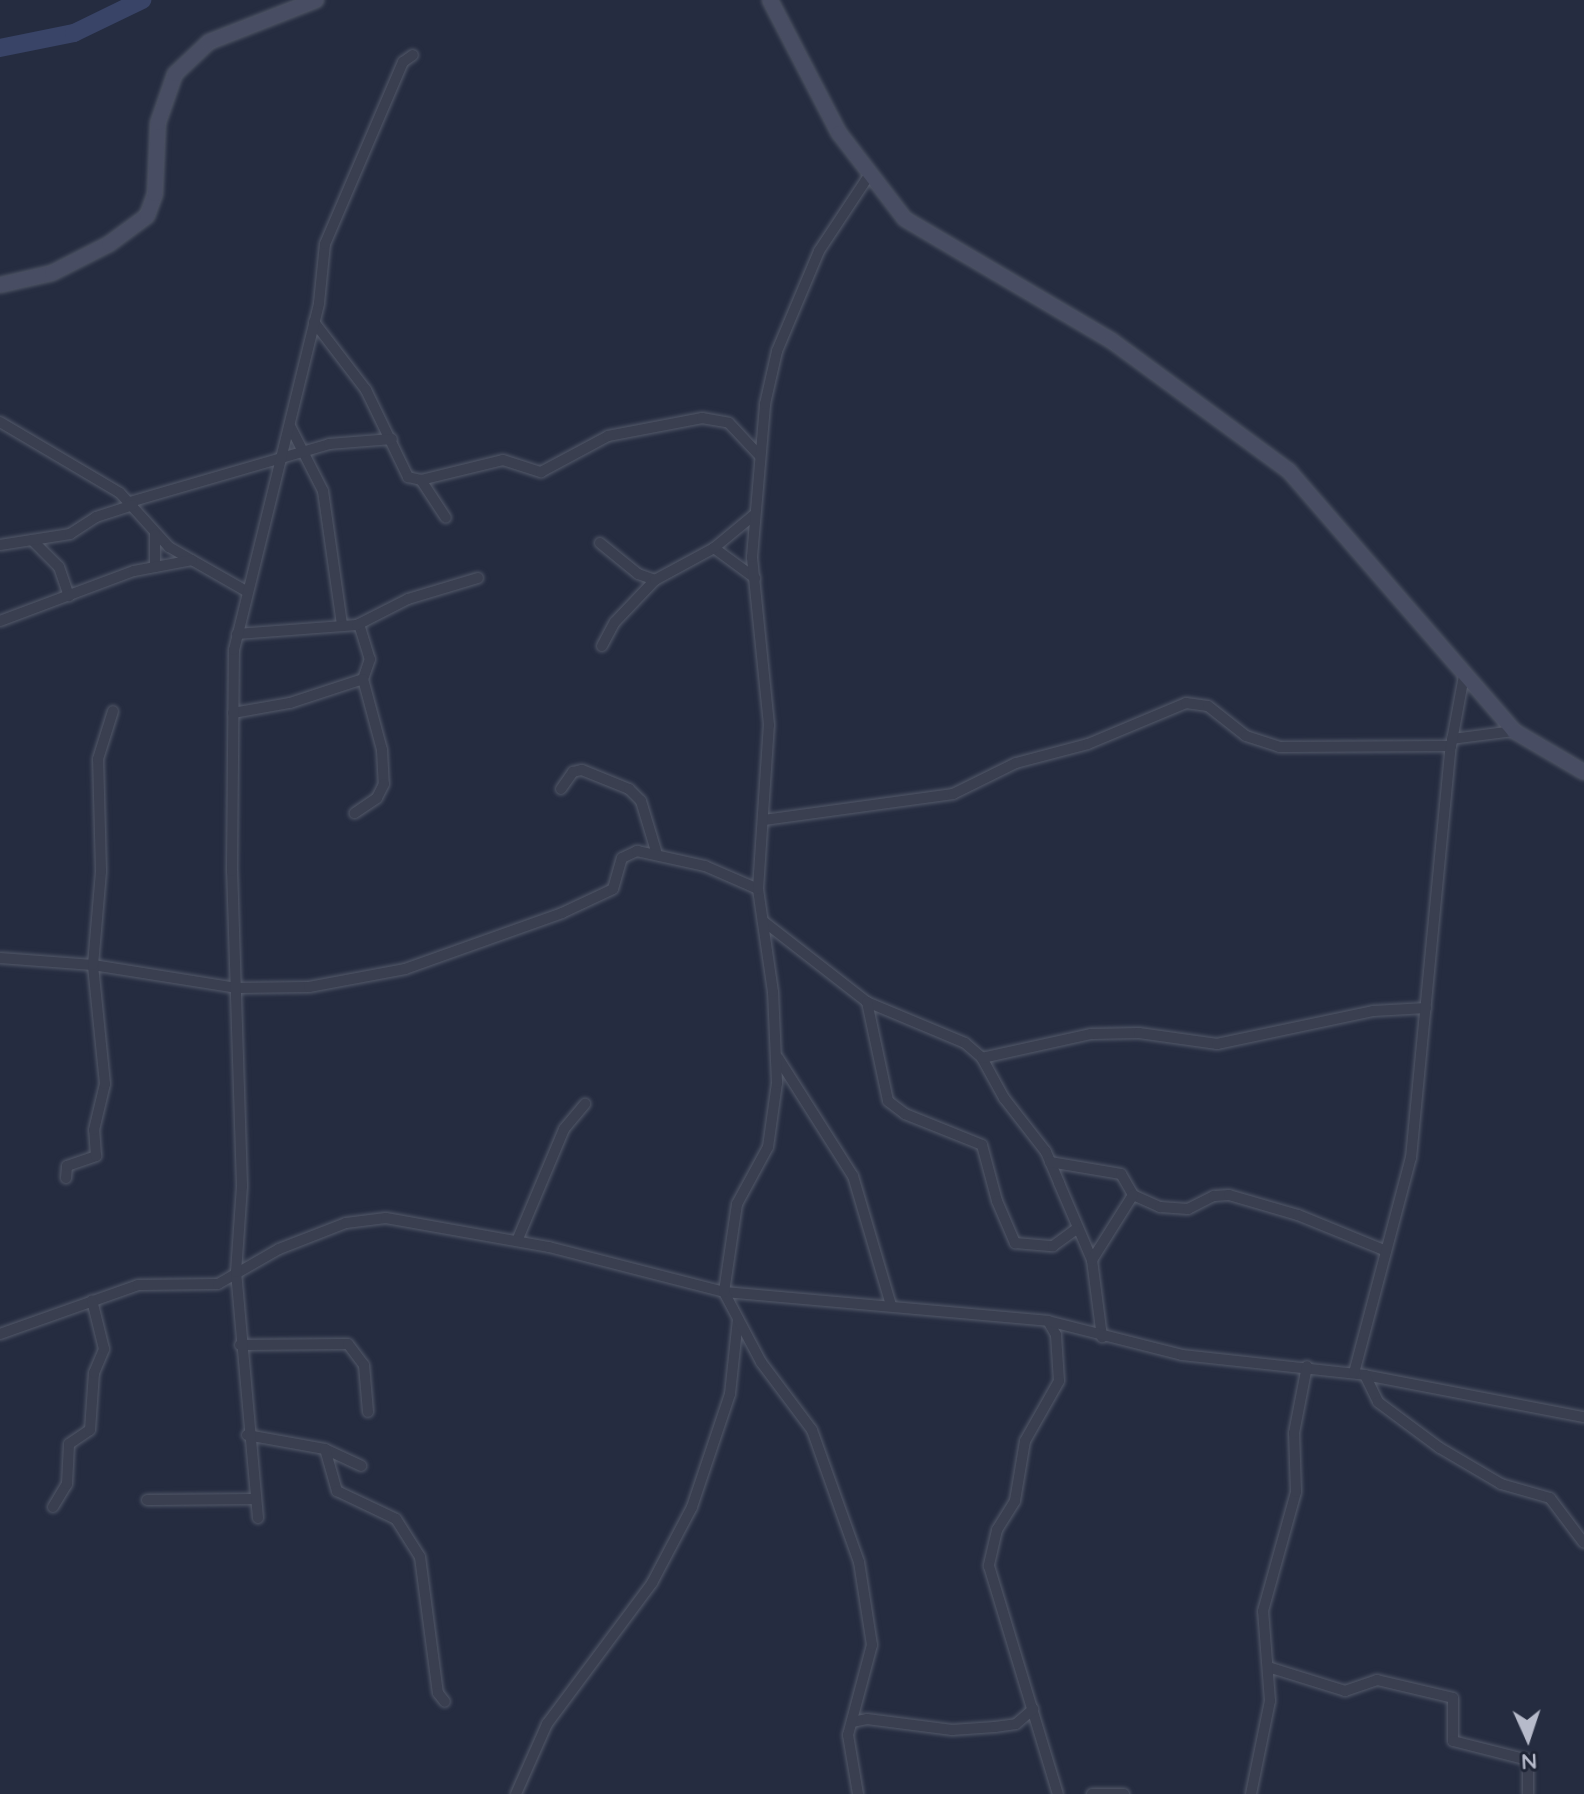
<!DOCTYPE html>
<html>
<head>
<meta charset="utf-8">
<style>
  body { margin:0 }
  #map { position:relative; width:1584px; height:1794px; overflow:hidden; background:#252c40; font-family:Quicksand,sans-serif }
  div>[style] { position:absolute }
  .river>* { height:18px; margin:-9px; padding:0 9px; transform-origin:9px; border-radius:9px; background:#394467 }
  .roads { filter:drop-shadow(0 0 2px #545a6a) drop-shadow(0 0 2px #545a6a) }
  .street>* { height:10px; margin:-5px; padding:0 5px; transform-origin:5px; border-radius:5px; background:#3a3f50 }
  .secondary>* { height:14px; margin:-7px; padding:0 7px; transform-origin:7px; border-radius:7px; background:#484d63 }
  span { translate:-50% -50%; white-space:nowrap; text-align:center; line-height:1.15; -webkit-text-stroke:7px #1e2435; paint-order:stroke }
  .north { position:absolute; left:1488px; top:1698px; width:80px; height:80px; -webkit-text-stroke:6px #1e2435; paint-order:stroke; rotate:177deg; font-size:22px; font-weight:700; line-height:32px; text-align:center; color:#b6baca }
  .north::after { content:''; display:block; margin:auto; width:28px; height:36px; background:#b6baca; clip-path:polygon(50% 0,100% 100%,50% 72%,0 100%) }
</style>
</head>
<body>
<div id="map">
  <div class="river">
    <i style="left:0;top:48px;width:76px;rotate:-11.5deg"></i>
    <i style="left:74px;top:33px;width:76px;rotate:-25.9deg"></i>
  </div>
  <div class="roads">
    <div class="street">
      <i style="left:314px;top:322px;width:86px;rotate:52.6deg"></i>
      <i style="left:366px;top:390px;width:97px;rotate:64.2deg"></i>
      <i style="left:408px;top:477px;width:13px;rotate:13deg"></i>
      <i style="left:421px;top:480px;width:84px;rotate:-13.7deg"></i>
      <i style="left:503px;top:460px;width:40px;rotate:18deg"></i>
      <i style="left:541px;top:472px;width:76px;rotate:-28.2deg"></i>
      <i style="left:608px;top:436px;width:96px;rotate:-10.8deg"></i>
      <i style="left:702px;top:418px;width:27px;rotate:10deg"></i>
      <i style="left:729px;top:423px;width:45px;rotate:46.8deg"></i>
      <i style="left:0;top:422px;width:139px;rotate:30.6deg"></i>
      <i style="left:120px;top:493px;width:73px;rotate:47.8deg"></i>
      <i style="left:169px;top:547px;width:89px;rotate:29.7deg"></i>
      <i style="left:290px;top:426px;width:73px;rotate:63.1deg"></i>
      <i style="left:323px;top:491px;width:135px;rotate:81.9deg"></i>
      <i style="left:421px;top:480px;width:45px;rotate:56.7deg"></i>
      <i style="left:130px;top:502px;width:207px;rotate:-16.2deg"></i>
      <i style="left:329px;top:444px;width:63px;rotate:-4.5deg"></i>
      <i style="left:155px;top:534px;width:33px;rotate:90deg"></i>
      <i style="left:32px;top:540px;width:38px;rotate:45deg"></i>
      <i style="left:59px;top:567px;width:31px;rotate:71deg"></i>
      <i style="left:600px;top:543px;width:49px;rotate:39.2deg"></i>
      <i style="left:638px;top:574px;width:18px;rotate:19deg"></i>
      <i style="left:0;top:545px;width:71px;rotate:-8.9deg"></i>
      <i style="left:70px;top:534px;width:31px;rotate:-33deg"></i>
      <i style="left:96px;top:517px;width:39px;rotate:-18deg"></i>
      <i style="left:714px;top:548px;width:51px;rotate:36.2deg"></i>
      <i style="left:0;top:621px;width:143px;rotate:-20.5deg"></i>
      <i style="left:134px;top:571px;width:59px;rotate:-10.7deg"></i>
      <i style="left:359px;top:624px;width:37px;rotate:73deg"></i>
      <i style="left:370px;top:659px;width:21px;rotate:109deg"></i>
      <i style="left:237px;top:634px;width:120px;rotate:-4.3deg"></i>
      <i style="left:357px;top:625px;width:57px;rotate:-27deg"></i>
      <i style="left:408px;top:599px;width:73px;rotate:-16.7deg"></i>
      <i style="left:602px;top:646px;width:27px;rotate:-62deg"></i>
      <i style="left:615px;top:622px;width:58px;rotate:-46.4deg"></i>
      <i style="left:655px;top:580px;width:67px;rotate:-28.5deg"></i>
      <i style="left:714px;top:548px;width:52px;rotate:-39.5deg"></i>
      <i style="left:233px;top:713px;width:58px;rotate:-10deg"></i>
      <i style="left:290px;top:703px;width:77px;rotate:-18.2deg"></i>
      <i style="left:363px;top:679px;width:73px;rotate:75deg"></i>
      <i style="left:382px;top:750px;width:34px;rotate:87deg"></i>
      <i style="left:384px;top:784px;width:16px;rotate:117deg"></i>
      <i style="left:377px;top:798px;width:27px;rotate:146deg"></i>
      <i style="left:1452px;top:739px;width:63px;rotate:-7.4deg"></i>
      <i style="left:561px;top:789px;width:21px;rotate:-55deg"></i>
      <i style="left:573px;top:772px;width:9px;rotate:-13deg"></i>
      <i style="left:582px;top:770px;width:51px;rotate:22deg"></i>
      <i style="left:629px;top:789px;width:17px;rotate:45deg"></i>
      <i style="left:641px;top:801px;width:52px;rotate:73.3deg"></i>
      <i style="left:764px;top:820px;width:191px;rotate:-7.8deg"></i>
      <i style="left:953px;top:794px;width:70px;rotate:-26.2deg"></i>
      <i style="left:1016px;top:763px;width:74px;rotate:-14.8deg"></i>
      <i style="left:1088px;top:744px;width:106px;rotate:-22.7deg"></i>
      <i style="left:1186px;top:703px;width:22px;rotate:8deg"></i>
      <i style="left:1208px;top:706px;width:48px;rotate:38.3deg"></i>
      <i style="left:1246px;top:736px;width:35px;rotate:18deg"></i>
      <i style="left:1279px;top:747px;width:172px;rotate:-0.3deg"></i>
      <i style="left:763px;top:921px;width:132px;rotate:37.9deg"></i>
      <i style="left:867px;top:1002px;width:106px;rotate:22.7deg"></i>
      <i style="left:965px;top:1043px;width:23px;rotate:41deg"></i>
      <i style="left:982px;top:1058px;width:46px;rotate:61.2deg"></i>
      <i style="left:1004px;top:1098px;width:68px;rotate:52.1deg"></i>
      <i style="left:1046px;top:1152px;width:34px;rotate:67deg"></i>
      <i style="left:1059px;top:1183px;width:84px;rotate:66.8deg"></i>
      <i style="left:1092px;top:1260px;width:78px;rotate:82.6deg"></i>
      <i style="left:0;top:958px;width:93px;rotate:4.3deg"></i>
      <i style="left:93px;top:965px;width:145px;rotate:9.1deg"></i>
      <i style="left:236px;top:988px;width:73px;rotate:-0.8deg"></i>
      <i style="left:309px;top:987px;width:98px;rotate:-10.6deg"></i>
      <i style="left:405px;top:969px;width:167px;rotate:-19.6deg"></i>
      <i style="left:562px;top:913px;width:56px;rotate:-25.2deg"></i>
      <i style="left:613px;top:889px;width:32px;rotate:-74deg"></i>
      <i style="left:622px;top:858px;width:17px;rotate:-25deg"></i>
      <i style="left:637px;top:851px;width:70px;rotate:12.4deg"></i>
      <i style="left:705px;top:866px;width:58px;rotate:23.5deg"></i>
      <i style="left:867px;top:1002px;width:101px;rotate:78deg"></i>
      <i style="left:888px;top:1101px;width:21px;rotate:37deg"></i>
      <i style="left:905px;top:1114px;width:83px;rotate:21.9deg"></i>
      <i style="left:982px;top:1145px;width:58px;rotate:75deg"></i>
      <i style="left:997px;top:1201px;width:46px;rotate:66.8deg"></i>
      <i style="left:1015px;top:1243px;width:38px;rotate:5deg"></i>
      <i style="left:1053px;top:1246px;width:27px;rotate:-36deg"></i>
      <i style="left:778px;top:1058px;width:140px;rotate:57.6deg"></i>
      <i style="left:853px;top:1176px;width:134px;rotate:73.6deg"></i>
      <i style="left:982px;top:1058px;width:112px;rotate:-12.4deg"></i>
      <i style="left:1091px;top:1034px;width:48px;rotate:-1.2deg"></i>
      <i style="left:1139px;top:1033px;width:79px;rotate:8deg"></i>
      <i style="left:1217px;top:1044px;width:159px;rotate:-11.9deg"></i>
      <i style="left:1373px;top:1011px;width:53px;rotate:-3.2deg"></i>
      <i style="left:1050px;top:1162px;width:72px;rotate:9.6deg"></i>
      <i style="left:1121px;top:1174px;width:24px;rotate:60deg"></i>
      <i style="left:1133px;top:1195px;width:30px;rotate:24deg"></i>
      <i style="left:1160px;top:1207px;width:28px;rotate:4deg"></i>
      <i style="left:1188px;top:1209px;width:29px;rotate:-27deg"></i>
      <i style="left:1214px;top:1196px;width:15px;rotate:-4deg"></i>
      <i style="left:1229px;top:1195px;width:72px;rotate:16.2deg"></i>
      <i style="left:1298px;top:1215px;width:95px;rotate:22.2deg"></i>
      <i style="left:66px;top:1178px;width:12px;rotate:-85deg"></i>
      <i style="left:67px;top:1166px;width:31px;rotate:-19deg"></i>
      <i style="left:96px;top:1156px;width:26px;rotate:-94deg"></i>
      <i style="left:94px;top:1130px;width:47px;rotate:-76.6deg"></i>
      <i style="left:105px;top:1084px;width:120px;rotate:-95.8deg"></i>
      <i style="left:93px;top:965px;width:94px;rotate:-85.1deg"></i>
      <i style="left:101px;top:871px;width:112px;rotate:-91.5deg"></i>
      <i style="left:98px;top:759px;width:50px;rotate:-72.6deg"></i>
      <i style="left:517px;top:1241px;width:121px;rotate:-67.2deg"></i>
      <i style="left:564px;top:1129px;width:33px;rotate:-50deg"></i>
      <i style="left:1092px;top:1260px;width:77px;rotate:-57.8deg"></i>
      <i style="left:1048px;top:1321px;width:16px;rotate:60deg"></i>
      <i style="left:1056px;top:1335px;width:46px;rotate:86.3deg"></i>
      <i style="left:1059px;top:1381px;width:69px;rotate:119.5deg"></i>
      <i style="left:1025px;top:1441px;width:61px;rotate:99.5deg"></i>
      <i style="left:1015px;top:1501px;width:34px;rotate:122deg"></i>
      <i style="left:997px;top:1530px;width:37px;rotate:103deg"></i>
      <i style="left:989px;top:1566px;width:238px;rotate:73.2deg"></i>
      <i style="left:0;top:1334px;width:146px;rotate:-19.5deg"></i>
      <i style="left:138px;top:1285px;width:80px;rotate:-0.7deg"></i>
      <i style="left:218px;top:1284px;width:70px;rotate:-29.8deg"></i>
      <i style="left:279px;top:1249px;width:72px;rotate:-21.2deg"></i>
      <i style="left:346px;top:1223px;width:40px;rotate:-7.1deg"></i>
      <i style="left:386px;top:1218px;width:166px;rotate:10.1deg"></i>
      <i style="left:549px;top:1247px;width:181px;rotate:14.4deg"></i>
      <i style="left:724px;top:1292px;width:325px;rotate:5.1deg"></i>
      <i style="left:1048px;top:1321px;width:138px;rotate:14.2deg"></i>
      <i style="left:1182px;top:1355px;width:184px;rotate:6.2deg"></i>
      <i style="left:1365px;top:1375px;width:223px;rotate:10.9deg"></i>
      <i style="left:240px;top:1345px;width:108px;rotate:-0.5deg"></i>
      <i style="left:348px;top:1344px;width:26px;rotate:53deg"></i>
      <i style="left:364px;top:1365px;width:47px;rotate:85.1deg"></i>
      <i style="left:1354px;top:1373px;width:222px;rotate:-75.2deg"></i>
      <i style="left:1411px;top:1158px;width:414px;rotate:-84.5deg"></i>
      <i style="left:1451px;top:746px;width:71px;rotate:-79.5deg"></i>
      <i style="left:1365px;top:1375px;width:30px;rotate:64deg"></i>
      <i style="left:1378px;top:1402px;width:77px;rotate:36.6deg"></i>
      <i style="left:1440px;top:1448px;width:71px;rotate:30.5deg"></i>
      <i style="left:1501px;top:1484px;width:51px;rotate:15.9deg"></i>
      <i style="left:1550px;top:1498px;width:56px;rotate:52.9deg"></i>
      <i style="left:247px;top:1435px;width:79px;rotate:10.2deg"></i>
      <i style="left:325px;top:1449px;width:40px;rotate:25deg"></i>
      <i style="left:325px;top:1449px;width:44px;rotate:74.1deg"></i>
      <i style="left:337px;top:1491px;width:65px;rotate:25.4deg"></i>
      <i style="left:396px;top:1519px;width:45px;rotate:57.7deg"></i>
      <i style="left:420px;top:1557px;width:137px;rotate:82.5deg"></i>
      <i style="left:438px;top:1693px;width:11px;rotate:52deg"></i>
      <i style="left:147px;top:1500px;width:109px;rotate:-0.5deg"></i>
      <i style="left:53px;top:1507px;width:27px;rotate:-59deg"></i>
      <i style="left:67px;top:1484px;width:40px;rotate:-87.1deg"></i>
      <i style="left:69px;top:1444px;width:25px;rotate:-34deg"></i>
      <i style="left:90px;top:1430px;width:57px;rotate:-86deg"></i>
      <i style="left:94px;top:1373px;width:26px;rotate:-67deg"></i>
      <i style="left:104px;top:1349px;width:50px;rotate:-103.8deg"></i>
      <i style="left:258px;top:1518px;width:247px;rotate:-95.1deg"></i>
      <i style="left:236px;top:1272px;width:86px;rotate:-86deg"></i>
      <i style="left:242px;top:1186px;width:315px;rotate:-91.8deg"></i>
      <i style="left:232px;top:871px;width:221px;rotate:-89.5deg"></i>
      <i style="left:234px;top:650px;width:357px;rotate:-76.2deg"></i>
      <i style="left:319px;top:303px;width:59px;rotate:-84.2deg"></i>
      <i style="left:325px;top:244px;width:198px;rotate:-66.8deg"></i>
      <i style="left:403px;top:62px;width:12px;rotate:-35deg"></i>
      <i style="left:1268px;top:1667px;width:81px;rotate:17.3deg"></i>
      <i style="left:1345px;top:1691px;width:34px;rotate:-19deg"></i>
      <i style="left:1377px;top:1680px;width:78px;rotate:13.3deg"></i>
      <i style="left:1453px;top:1698px;width:43px;rotate:90deg"></i>
      <i style="left:1453px;top:1741px;width:77px;rotate:14.2deg"></i>
      <i style="left:1528px;top:1760px;width:34px;rotate:90deg"></i>
      <i style="left:852px;top:1722px;width:15px;rotate:-11deg"></i>
      <i style="left:867px;top:1719px;width:86px;rotate:7.4deg"></i>
      <i style="left:952px;top:1730px;width:43px;rotate:-4deg"></i>
      <i style="left:995px;top:1727px;width:21px;rotate:-8deg"></i>
      <i style="left:1016px;top:1724px;width:23px;rotate:-41deg"></i>
      <i style="left:516px;top:1794px;width:77px;rotate:-66.1deg"></i>
      <i style="left:547px;top:1724px;width:176px;rotate:-53.3deg"></i>
      <i style="left:652px;top:1583px;width:86px;rotate:-62.2deg"></i>
      <i style="left:692px;top:1507px;width:119px;rotate:-71.4deg"></i>
      <i style="left:730px;top:1394px;width:75px;rotate:-83.9deg"></i>
      <i style="left:858px;top:1794px;width:60px;rotate:-99.6deg"></i>
      <i style="left:848px;top:1735px;width:93px;rotate:-75.1deg"></i>
      <i style="left:872px;top:1645px;width:84px;rotate:-98.9deg"></i>
      <i style="left:859px;top:1562px;width:140px;rotate:-109.6deg"></i>
      <i style="left:812px;top:1430px;width:85px;rotate:-126.9deg"></i>
      <i style="left:761px;top:1362px;width:79px;rotate:-117.9deg"></i>
      <i style="left:724px;top:1292px;width:89px;rotate:-81.6deg"></i>
      <i style="left:737px;top:1204px;width:65px;rotate:-61.5deg"></i>
      <i style="left:768px;top:1147px;width:65px;rotate:-82deg"></i>
      <i style="left:777px;top:1083px;width:91px;rotate:-92.5deg"></i>
      <i style="left:773px;top:992px;width:104px;rotate:-98.3deg"></i>
      <i style="left:758px;top:889px;width:164px;rotate:-86.2deg"></i>
      <i style="left:769px;top:725px;width:169px;rotate:-95.8deg"></i>
      <i style="left:752px;top:557px;width:154px;rotate:-85.1deg"></i>
      <i style="left:765px;top:404px;width:54px;rotate:-77.2deg"></i>
      <i style="left:777px;top:351px;width:108px;rotate:-67.2deg"></i>
      <i style="left:819px;top:251px;width:92px;rotate:-56.5deg"></i>
      <i style="left:1092px;top:1794px;width:32px"></i>
      <i style="left:1251px;top:1794px;width:95px;rotate:-78.5deg"></i>
      <i style="left:1270px;top:1701px;width:90px;rotate:-94.4deg"></i>
      <i style="left:1263px;top:1611px;width:123px;rotate:-74.5deg"></i>
      <i style="left:1296px;top:1492px;width:59px;rotate:-91.9deg"></i>
      <i style="left:1294px;top:1433px;width:68px;rotate:-79deg"></i>
    </div>
    <div class="secondary">
      <i style="left:770px;top:0;width:150px;rotate:62.6deg"></i>
      <i style="left:839px;top:133px;width:108px;rotate:52.5deg"></i>
      <i style="left:905px;top:219px;width:240px;rotate:30.5deg"></i>
      <i style="left:1112px;top:341px;width:220px;rotate:36.3deg"></i>
      <i style="left:1289px;top:471px;width:344px;rotate:49.1deg"></i>
      <i style="left:1514px;top:731px;width:81px;rotate:30.4deg"></i>
      <i style="left:0;top:285px;width:53px;rotate:-13deg"></i>
      <i style="left:52px;top:273px;width:64px;rotate:-27deg"></i>
      <i style="left:109px;top:244px;width:47px;rotate:-36.4deg"></i>
      <i style="left:147px;top:216px;width:23px;rotate:-70deg"></i>
      <i style="left:155px;top:194px;width:71px;rotate:-87.6deg"></i>
      <i style="left:158px;top:123px;width:52px;rotate:-70.9deg"></i>
      <i style="left:175px;top:74px;width:47px;rotate:-43.3deg"></i>
      <i style="left:209px;top:42px;width:115px;rotate:-21.4deg"></i>
    </div>
  </div>
  <div class="north">N</div>
</div>
</body>
</html>
